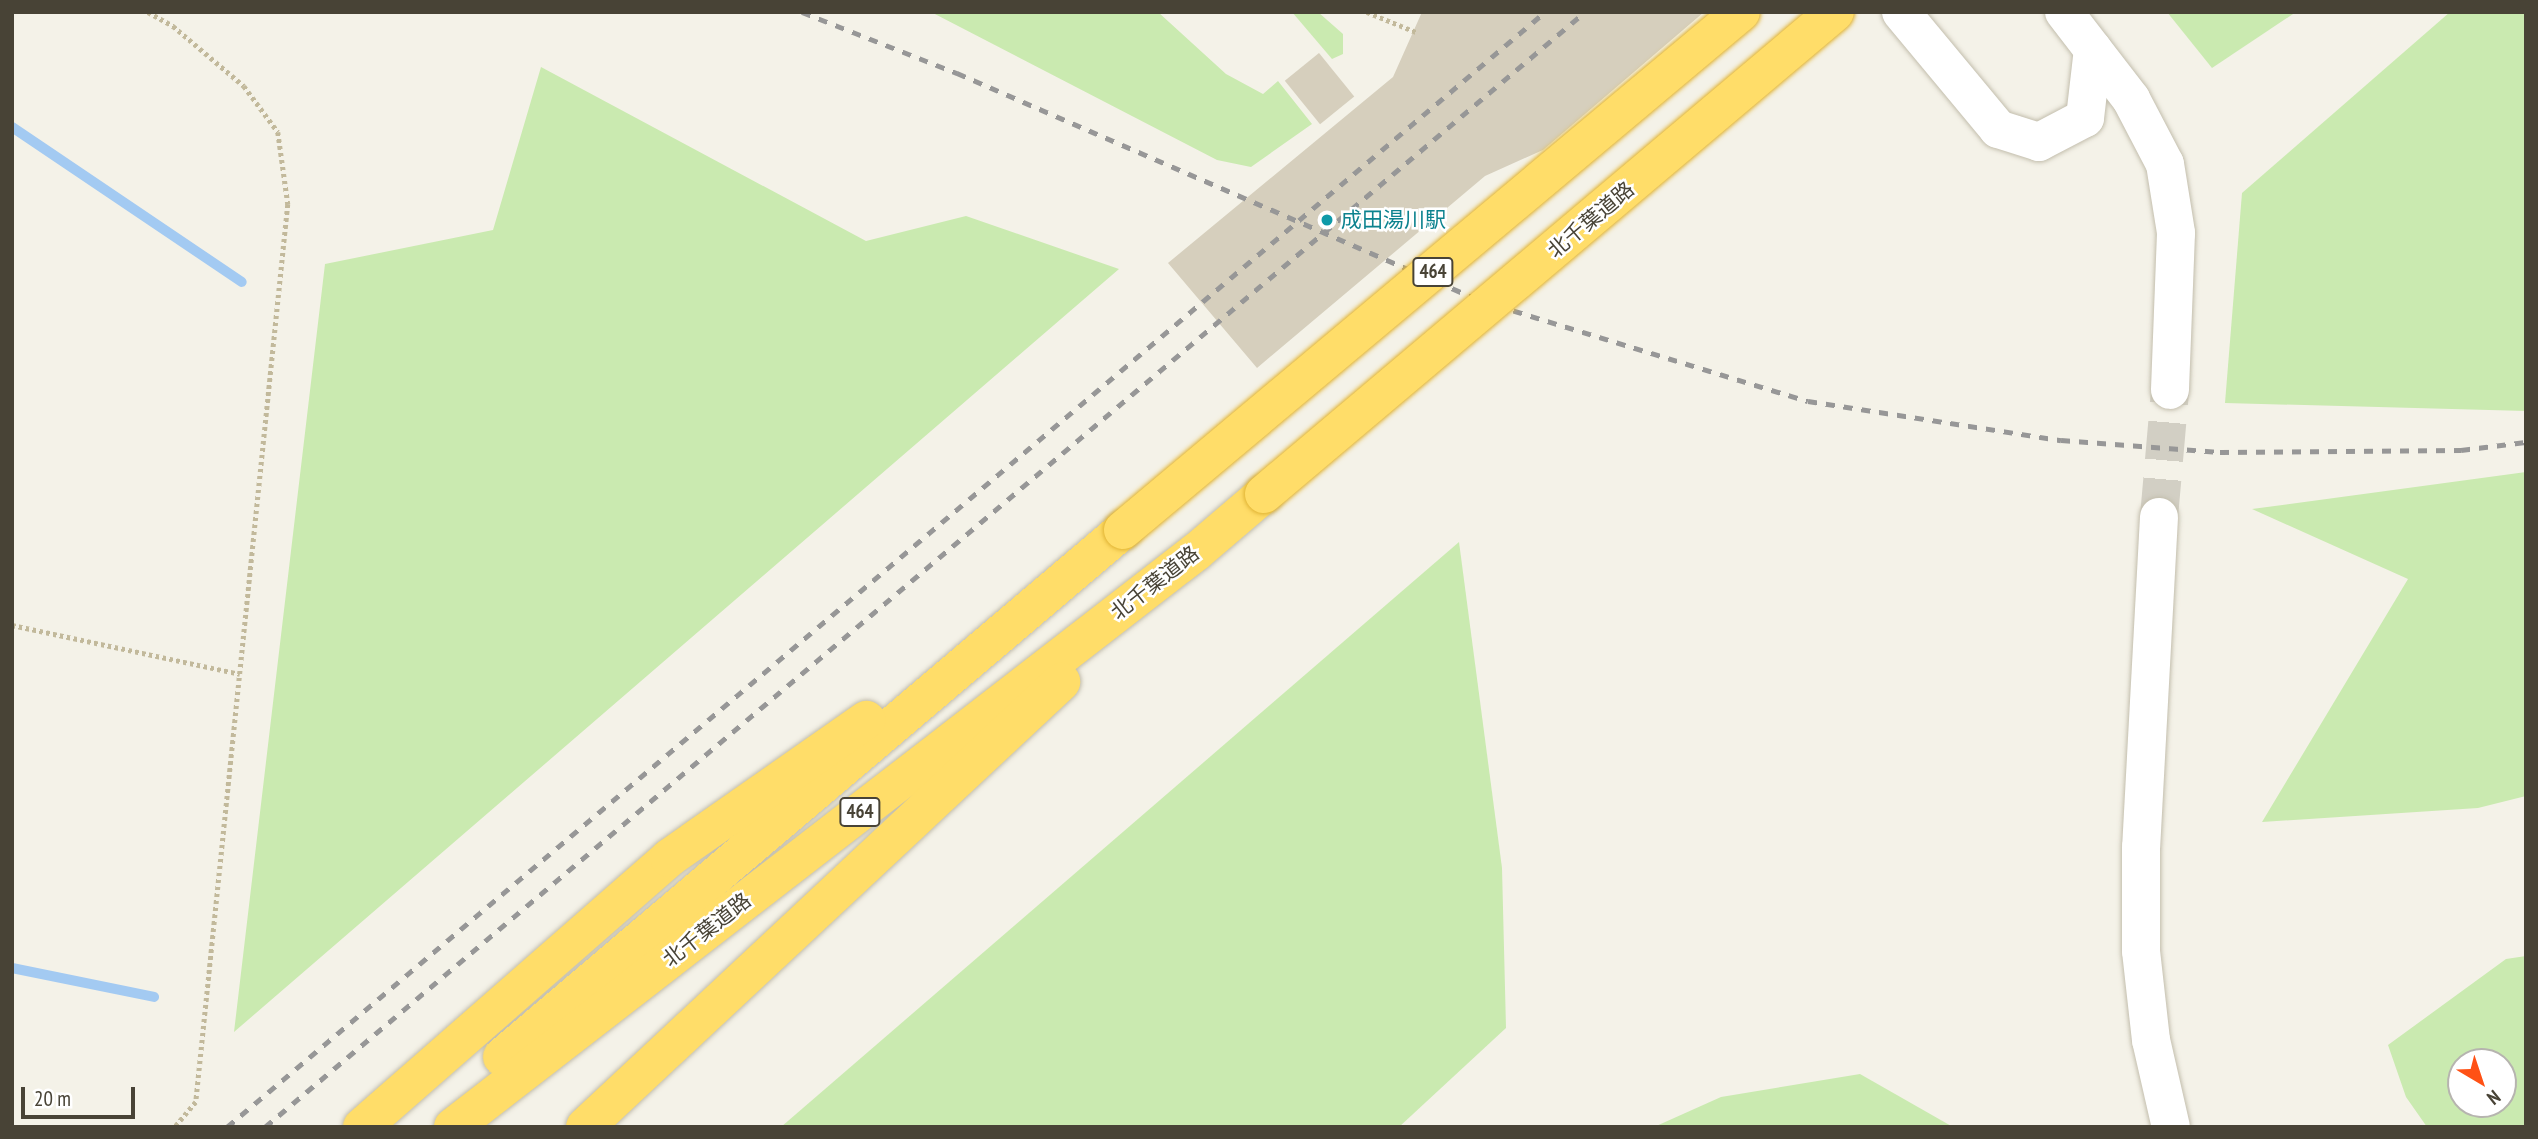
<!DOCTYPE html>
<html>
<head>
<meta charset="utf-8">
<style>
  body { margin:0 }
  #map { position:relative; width:2538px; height:1139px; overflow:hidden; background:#f4f2e8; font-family:"PT Sans Narrow","Noto Sans JP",sans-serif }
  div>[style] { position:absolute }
  .green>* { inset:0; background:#caeab0 }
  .stream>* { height:10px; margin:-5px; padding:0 5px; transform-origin:5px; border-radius:5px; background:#a3caf2 }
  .building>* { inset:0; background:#d6cfbd; transform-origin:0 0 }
  .minor-tunnel>* { height:38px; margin-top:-19px; transform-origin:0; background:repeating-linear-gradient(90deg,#d2cfc4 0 38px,transparent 0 57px) }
  .path>* { height:4.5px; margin-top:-2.25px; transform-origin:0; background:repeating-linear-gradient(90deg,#c2b99b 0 3.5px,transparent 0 7px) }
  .roads { filter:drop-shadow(0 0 2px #c3bead) drop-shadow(0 0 2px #c3bead) }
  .minor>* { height:38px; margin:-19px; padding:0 19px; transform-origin:19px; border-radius:19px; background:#fff }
  .highway>* { height:38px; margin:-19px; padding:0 19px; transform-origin:19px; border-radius:19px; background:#ffdd69 }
  .rail>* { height:5px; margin-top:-2.5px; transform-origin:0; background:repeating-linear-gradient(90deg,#979797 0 9px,transparent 0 18px) }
  .bridges { filter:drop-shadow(0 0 2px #e1b435) drop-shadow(0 0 2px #e1b435) }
  .highway-bridge>* { height:38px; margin:-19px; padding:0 19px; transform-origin:19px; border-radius:19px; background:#ffdd69 }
  .dots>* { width:19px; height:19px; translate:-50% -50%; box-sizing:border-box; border:4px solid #fff; border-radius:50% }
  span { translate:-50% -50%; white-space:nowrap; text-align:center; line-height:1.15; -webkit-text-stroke:5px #fff; paint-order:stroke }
  .shield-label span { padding:2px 5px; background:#fff; border:2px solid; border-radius:5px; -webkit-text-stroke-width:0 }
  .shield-label { font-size:19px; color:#484336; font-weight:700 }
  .culture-label { font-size:21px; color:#0d838f }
  .left { translate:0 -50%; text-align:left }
  .street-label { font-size:21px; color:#484336 }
  .frame { position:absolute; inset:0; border:14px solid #484336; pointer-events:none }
  .north { position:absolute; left:2447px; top:1048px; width:70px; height:70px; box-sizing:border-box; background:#fff; border:2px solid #b6b4af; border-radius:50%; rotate:141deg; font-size:19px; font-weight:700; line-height:28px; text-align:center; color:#484336 }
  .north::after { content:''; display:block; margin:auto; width:24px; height:32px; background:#ff5115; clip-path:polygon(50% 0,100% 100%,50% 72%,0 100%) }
  .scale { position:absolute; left:21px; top:1087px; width:114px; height:32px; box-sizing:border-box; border:4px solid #484336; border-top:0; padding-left:9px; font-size:21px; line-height:24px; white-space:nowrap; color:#484336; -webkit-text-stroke:5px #fff; paint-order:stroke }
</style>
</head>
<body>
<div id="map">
  <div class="green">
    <i style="clip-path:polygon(931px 12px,1158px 12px,1226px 74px,1263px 94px,1278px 81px,1312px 124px,1251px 167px,1217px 160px)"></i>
    <i style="clip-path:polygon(1292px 12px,1318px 12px,1343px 34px,1343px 54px,1332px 59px)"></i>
    <i style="clip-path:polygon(2167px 12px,2296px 12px,2212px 68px)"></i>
    <i style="clip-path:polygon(2450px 12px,2526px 12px,2526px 411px,2225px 403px,2242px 193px)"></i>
    <i style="clip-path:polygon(541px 67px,866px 241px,966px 216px,1119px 269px,234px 1032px,325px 264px,493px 230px)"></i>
    <i style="clip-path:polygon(2526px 472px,2526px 796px,2478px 808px,2262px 822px,2408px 579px,2252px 509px)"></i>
    <i style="clip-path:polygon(1459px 542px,1502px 868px,1506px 1028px,1399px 1127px,781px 1127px)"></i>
    <i style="clip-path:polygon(evenodd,2526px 956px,2526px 1127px,2427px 1127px,2406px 1097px,2388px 1045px,2506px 959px,2526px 956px,2461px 1062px,2503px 1062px,2503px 1104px,2461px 1104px,2461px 1062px)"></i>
    <i style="clip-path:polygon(1860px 1074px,1953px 1127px,1654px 1127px,1721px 1097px)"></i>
  </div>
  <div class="stream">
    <i style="left:12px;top:127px;width:277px;rotate:34deg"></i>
    <i style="left:12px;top:968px;width:145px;rotate:11.5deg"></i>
  </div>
  <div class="building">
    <i style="clip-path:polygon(1422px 12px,1704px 12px,1543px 150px,1485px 176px,1257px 368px,1168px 263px,1393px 77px)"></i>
    <i style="left:1319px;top:53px;width:56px;height:44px;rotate:51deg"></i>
  </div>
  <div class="minor-tunnel">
    <i style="left:2159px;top:517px;width:127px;rotate:-85deg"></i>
  </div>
  <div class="path">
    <i style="left:148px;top:12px;width:29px;rotate:29deg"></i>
    <i style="left:173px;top:26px;width:93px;rotate:40.2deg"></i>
    <i style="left:244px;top:86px;width:57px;rotate:53.5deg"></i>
    <i style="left:278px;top:132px;width:73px;rotate:82.1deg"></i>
    <i style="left:288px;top:204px;width:903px;rotate:95.85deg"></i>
    <i style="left:196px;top:1102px;width:33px;rotate:130deg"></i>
    <i style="left:1367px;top:12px;width:53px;rotate:22.2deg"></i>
    <i style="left:12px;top:625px;width:233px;rotate:12.1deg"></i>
  </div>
  <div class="roads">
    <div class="minor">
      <i style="left:1901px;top:12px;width:152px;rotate:50.3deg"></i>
      <i style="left:1998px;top:129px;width:43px;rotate:17.6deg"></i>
      <i style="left:2039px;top:142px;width:52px;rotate:-27.6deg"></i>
      <i style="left:2085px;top:118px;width:69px;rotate:-83.4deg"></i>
      <i style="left:2064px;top:12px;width:110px;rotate:52.4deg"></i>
      <i style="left:2131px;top:99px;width:73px;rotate:62.4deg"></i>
      <i style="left:2165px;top:164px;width:70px;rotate:80.9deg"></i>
      <i style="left:2176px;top:233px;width:157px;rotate:92.2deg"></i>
      <i style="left:2159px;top:517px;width:330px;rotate:93.1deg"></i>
      <i style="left:2141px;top:847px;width:104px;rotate:90deg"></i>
      <i style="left:2141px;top:951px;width:90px;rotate:83.6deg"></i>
      <i style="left:2151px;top:1040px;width:89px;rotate:77.1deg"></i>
    </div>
    <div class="highway">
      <i style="left:502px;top:1057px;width:814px;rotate:-40.32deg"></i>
      <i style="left:362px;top:1127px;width:408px;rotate:-41.2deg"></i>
      <i style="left:669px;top:858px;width:241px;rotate:-35deg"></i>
      <i style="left:453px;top:1127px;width:940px;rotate:-37.74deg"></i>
      <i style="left:1196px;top:552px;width:89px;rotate:-40.5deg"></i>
      <i style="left:585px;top:1127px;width:652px;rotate:-43.07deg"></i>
    </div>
  </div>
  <div class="rail">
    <i style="left:802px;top:12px;width:167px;rotate:21.5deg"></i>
    <i style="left:957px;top:73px;width:569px;rotate:23.5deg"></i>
    <i style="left:1479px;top:300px;width:344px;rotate:17.1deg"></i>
    <i style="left:1808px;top:401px;width:256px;rotate:8.8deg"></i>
    <i style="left:2061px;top:440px;width:159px;rotate:4.3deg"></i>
    <i style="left:2220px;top:452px;width:241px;rotate:-0.5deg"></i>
    <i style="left:2461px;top:450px;width:65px;rotate:-7deg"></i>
    <i style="left:227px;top:1127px;width:1726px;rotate:-40.23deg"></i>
    <i style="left:265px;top:1127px;width:1728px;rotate:-40.19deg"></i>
  </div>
  <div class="bridges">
    <div class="highway-bridge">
      <i style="left:1264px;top:494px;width:747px;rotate:-40.17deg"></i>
      <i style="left:1123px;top:530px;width:806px;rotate:-39.97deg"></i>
    </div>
  </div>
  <div class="dots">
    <i style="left:1327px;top:220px;background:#0f9aa8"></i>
  </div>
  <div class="shield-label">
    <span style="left:1433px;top:272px">464</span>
    <span style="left:860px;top:812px">464</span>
  </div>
  <div class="culture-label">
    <span class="left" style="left:1341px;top:220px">成田湯川駅</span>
  </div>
  <div class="street-label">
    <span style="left:1591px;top:220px;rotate:-40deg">北千葉道路</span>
    <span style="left:1155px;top:583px;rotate:-38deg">北千葉道路</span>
    <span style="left:707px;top:930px;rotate:-38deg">北千葉道路</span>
  </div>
  <div class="frame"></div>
  <div class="north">N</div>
  <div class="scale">20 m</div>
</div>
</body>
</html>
